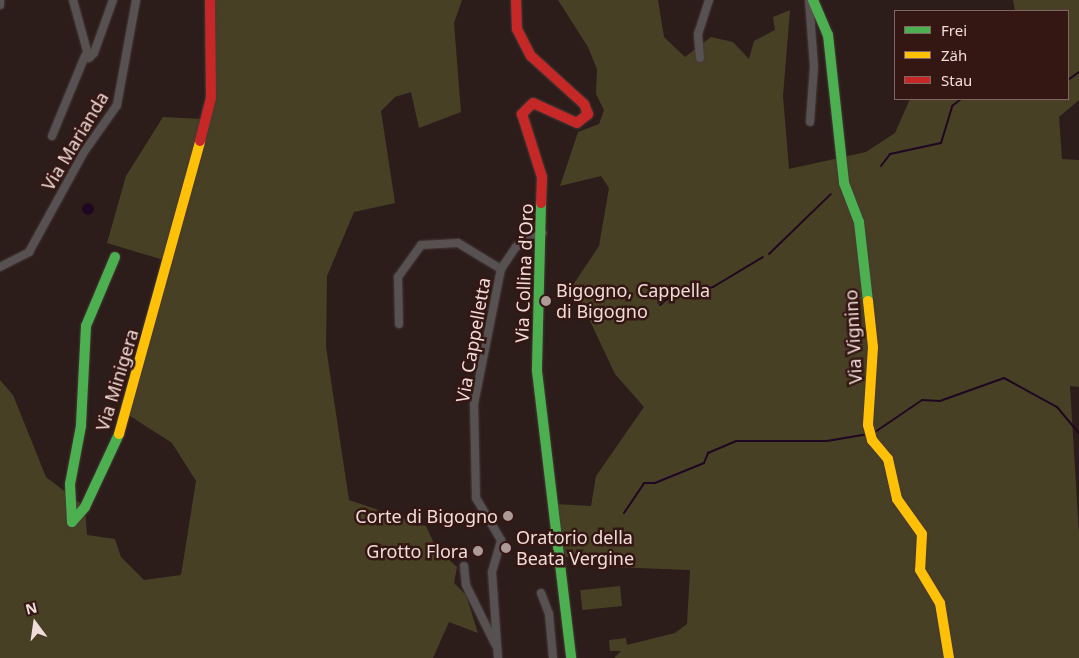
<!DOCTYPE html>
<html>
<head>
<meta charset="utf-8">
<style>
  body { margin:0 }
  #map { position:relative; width:1079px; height:658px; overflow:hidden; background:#2c1d1b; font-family:"Noto Sans",sans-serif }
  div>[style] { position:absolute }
  .green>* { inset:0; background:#484025; transform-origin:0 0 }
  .water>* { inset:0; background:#200721 }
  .round { border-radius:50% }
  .stream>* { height:2px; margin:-1px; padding:0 1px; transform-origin:1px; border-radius:1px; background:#200721 }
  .roads { filter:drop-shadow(0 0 1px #463937) drop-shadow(0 0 1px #463937) }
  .street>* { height:8px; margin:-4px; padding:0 4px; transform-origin:4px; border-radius:4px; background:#585152 }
  .fast>* { height:10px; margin:-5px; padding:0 5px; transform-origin:5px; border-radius:5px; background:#4caf50 }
  .slow>* { height:10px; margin:-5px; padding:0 5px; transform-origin:5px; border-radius:5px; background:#ffc107 }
  .jam>* { height:10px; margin:-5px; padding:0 5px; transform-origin:5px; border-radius:5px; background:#c62828 }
  .dots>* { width:14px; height:14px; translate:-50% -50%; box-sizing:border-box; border:2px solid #341713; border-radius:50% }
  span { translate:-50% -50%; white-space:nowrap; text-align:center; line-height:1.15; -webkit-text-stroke:5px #341713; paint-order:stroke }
  .street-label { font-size:18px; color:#f1ddd9 }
  .poi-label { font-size:18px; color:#f1ddd9 }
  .left { translate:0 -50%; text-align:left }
  .right { translate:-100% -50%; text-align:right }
  .legend { position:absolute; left:894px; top:10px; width:175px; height:90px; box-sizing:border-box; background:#341713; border:1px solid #806662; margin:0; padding:6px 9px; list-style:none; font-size:15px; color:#f1ddd9 }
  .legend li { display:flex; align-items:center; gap:10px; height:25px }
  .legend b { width:25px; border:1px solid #806662 }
  .north { position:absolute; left:10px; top:598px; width:50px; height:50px; -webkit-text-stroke:4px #341713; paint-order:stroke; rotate:346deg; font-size:14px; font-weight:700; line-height:20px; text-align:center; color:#f1ddd9 }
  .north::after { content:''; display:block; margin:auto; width:18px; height:22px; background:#f1ddd9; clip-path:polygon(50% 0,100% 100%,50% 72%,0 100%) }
</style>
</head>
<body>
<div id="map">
  <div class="green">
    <i style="clip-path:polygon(210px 0,462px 0,454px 23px,461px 112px,419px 128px,411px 92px,395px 97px,381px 111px,395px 203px,354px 212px,327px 276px,326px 347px,349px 500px,426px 526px,436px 548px,457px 567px,454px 583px,466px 595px,478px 633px,449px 622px,433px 658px,0 658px,0 380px,13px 395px,46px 477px,85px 507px,87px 535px,115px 539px,121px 557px,144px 580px,181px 575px,196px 481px,172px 443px,127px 414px,167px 261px,107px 243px,126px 176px,163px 117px,202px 119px,208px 109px)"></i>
    <i style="clip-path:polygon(558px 0,658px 0,664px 37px,685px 57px,711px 37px,733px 42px,749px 59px,754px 41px,775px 30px,773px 17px,790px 10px,783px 96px,789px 169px,866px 152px,895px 133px,910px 99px,1068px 99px,1068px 11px,1015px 11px,1013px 0,1079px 0,1079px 100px,1059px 117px,1062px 159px,1079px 160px,1079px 387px,1070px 386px,1079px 534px,1079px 658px,614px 658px,621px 651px,610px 651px,609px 640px,626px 638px,627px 645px,675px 633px,687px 624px,690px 570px,611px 567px,606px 558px,565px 557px,556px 504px,591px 506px,596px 476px,644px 407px,615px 374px,573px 285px,599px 246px,609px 188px,601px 176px,560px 186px,578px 132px,599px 124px,604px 110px,596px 94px,597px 69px,588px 47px)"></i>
    <i style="left:620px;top:586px;width:20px;height:40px;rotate:84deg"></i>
  </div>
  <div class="water">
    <i class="round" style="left:82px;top:203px;width:12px;height:12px"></i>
  </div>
  <div class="stream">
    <i style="left:1068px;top:80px;width:14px;rotate:-36deg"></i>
    <i style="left:881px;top:166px;width:15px;rotate:-53deg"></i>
    <i style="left:890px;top:154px;width:52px;rotate:-12.2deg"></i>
    <i style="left:941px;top:143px;width:39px;rotate:-73deg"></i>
    <i style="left:952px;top:106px;width:11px;rotate:-38deg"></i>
    <i style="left:769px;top:254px;width:86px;rotate:-44.1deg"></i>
    <i style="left:660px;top:305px;width:9px;rotate:-41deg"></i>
    <i style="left:667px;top:299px;width:48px;rotate:-14.6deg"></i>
    <i style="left:713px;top:287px;width:58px;rotate:-31deg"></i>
    <i style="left:875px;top:432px;width:57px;rotate:-34.2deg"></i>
    <i style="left:922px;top:400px;width:18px;rotate:3deg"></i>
    <i style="left:940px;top:401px;width:68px;rotate:-19.8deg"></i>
    <i style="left:1004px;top:378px;width:60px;rotate:28.7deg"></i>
    <i style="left:1057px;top:407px;width:34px;rotate:50deg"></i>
    <i style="left:624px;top:513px;width:36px;rotate:-56deg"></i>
    <i style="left:644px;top:483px;width:11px"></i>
    <i style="left:655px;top:483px;width:53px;rotate:-22.2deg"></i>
    <i style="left:704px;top:463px;width:11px;rotate:-68deg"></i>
    <i style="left:708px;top:453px;width:30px;rotate:-23deg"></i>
    <i style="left:736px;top:441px;width:91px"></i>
    <i style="left:827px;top:441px;width:42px;rotate:-9.7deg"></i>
  </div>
  <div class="roads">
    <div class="street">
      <i style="left:73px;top:0;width:60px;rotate:74.6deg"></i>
      <i style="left:89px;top:58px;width:7px;rotate:-45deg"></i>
      <i style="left:94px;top:53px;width:56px;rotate:-70.3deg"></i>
      <i style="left:809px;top:0;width:66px;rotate:85.7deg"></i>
      <i style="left:814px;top:66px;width:56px;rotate:94.1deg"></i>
      <i style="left:0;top:5px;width:5px;rotate:-90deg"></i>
      <i style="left:700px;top:58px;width:24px;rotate:-95deg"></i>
      <i style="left:698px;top:34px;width:36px;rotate:-72deg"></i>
      <i style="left:52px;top:136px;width:87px;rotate:-67.6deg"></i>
      <i style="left:0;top:267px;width:33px;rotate:-27deg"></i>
      <i style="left:29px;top:252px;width:114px;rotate:-61.2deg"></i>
      <i style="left:84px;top:152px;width:57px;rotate:-54.9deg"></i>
      <i style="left:117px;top:105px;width:107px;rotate:-79.7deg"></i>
      <i style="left:399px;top:324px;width:47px;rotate:-91.2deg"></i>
      <i style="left:398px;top:277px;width:39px;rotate:-54deg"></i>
      <i style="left:421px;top:245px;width:37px;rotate:-3deg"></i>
      <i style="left:458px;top:243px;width:50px;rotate:31.2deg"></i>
      <i style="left:464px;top:566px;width:19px;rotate:84deg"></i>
      <i style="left:466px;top:585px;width:66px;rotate:63.8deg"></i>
      <i style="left:541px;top:593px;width:22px;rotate:69deg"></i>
      <i style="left:549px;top:614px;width:44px;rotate:84.8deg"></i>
      <i style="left:498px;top:658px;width:86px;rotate:-94deg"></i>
      <i style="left:492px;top:572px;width:33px;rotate:-74deg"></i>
      <i style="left:501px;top:540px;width:49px;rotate:-120.8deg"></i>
      <i style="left:476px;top:498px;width:94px;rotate:-91.2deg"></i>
      <i style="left:474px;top:404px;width:138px;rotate:-78.7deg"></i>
      <i style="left:501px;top:269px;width:27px;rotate:-56deg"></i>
      <i style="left:516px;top:247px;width:30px;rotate:-28deg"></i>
    </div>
    <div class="fast">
      <i style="left:813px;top:0;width:38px;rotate:67deg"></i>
      <i style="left:828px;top:35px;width:149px;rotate:83.8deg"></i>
      <i style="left:844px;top:183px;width:42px;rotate:69deg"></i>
      <i style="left:859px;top:222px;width:80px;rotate:83.5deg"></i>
      <i style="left:541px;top:203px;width:168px;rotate:91.4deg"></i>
      <i style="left:537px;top:371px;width:289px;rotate:83.2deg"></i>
      <i style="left:115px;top:257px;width:75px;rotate:112.8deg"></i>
      <i style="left:86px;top:326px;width:100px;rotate:92.9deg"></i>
      <i style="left:81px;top:426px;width:59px;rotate:100.7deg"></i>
      <i style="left:70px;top:484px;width:38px;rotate:87deg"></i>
      <i style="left:72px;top:522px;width:20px;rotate:-49deg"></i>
      <i style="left:85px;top:507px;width:81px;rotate:-65deg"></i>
    </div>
    <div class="slow">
      <i style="left:868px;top:301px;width:46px;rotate:83.8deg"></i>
      <i style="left:873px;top:347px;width:78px;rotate:93.7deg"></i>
      <i style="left:868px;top:425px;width:16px;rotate:75deg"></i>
      <i style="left:872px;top:440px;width:25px;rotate:50deg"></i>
      <i style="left:888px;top:459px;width:41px;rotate:77.3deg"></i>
      <i style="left:897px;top:499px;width:43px;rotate:54.5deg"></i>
      <i style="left:922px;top:534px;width:36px;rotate:93deg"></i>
      <i style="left:920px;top:570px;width:39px;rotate:59deg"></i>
      <i style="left:940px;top:603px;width:56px;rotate:80.7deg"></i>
      <i style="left:119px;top:434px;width:304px;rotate:-74.5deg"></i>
    </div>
    <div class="jam">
      <i style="left:516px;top:0;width:29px;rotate:88deg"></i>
      <i style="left:517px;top:29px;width:30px;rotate:63deg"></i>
      <i style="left:531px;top:56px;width:72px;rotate:42.2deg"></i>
      <i style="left:584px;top:104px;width:11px;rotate:68deg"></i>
      <i style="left:588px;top:114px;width:14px;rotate:141deg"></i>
      <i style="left:577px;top:123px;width:48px;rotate:-155.6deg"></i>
      <i style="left:533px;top:103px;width:16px;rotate:135deg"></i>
      <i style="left:522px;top:114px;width:66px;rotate:72.4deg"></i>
      <i style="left:542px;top:177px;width:26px;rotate:92deg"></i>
      <i style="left:200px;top:141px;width:44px;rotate:-75.7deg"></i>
      <i style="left:211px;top:98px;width:98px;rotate:-90.6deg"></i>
    </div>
  </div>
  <div class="dots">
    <i style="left:546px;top:301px;background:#ac9a96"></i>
    <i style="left:508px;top:516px;background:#ac9a96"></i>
    <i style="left:506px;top:548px;background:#ac9a96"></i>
    <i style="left:478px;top:551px;background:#ac9a96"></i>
  </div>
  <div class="street-label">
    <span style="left:75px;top:141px;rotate:-59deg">Via Marianda</span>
    <span style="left:524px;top:273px;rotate:-88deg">Via Collina d'Oro</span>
    <span style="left:853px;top:337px;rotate:-93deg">Via Vignino</span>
    <span style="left:473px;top:340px;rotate:-80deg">Via Cappelletta</span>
    <span style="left:117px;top:380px;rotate:-73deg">Via Minigera</span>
  </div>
  <div class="poi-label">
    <span class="left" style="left:556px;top:301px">Bigogno, Cappella<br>di Bigogno</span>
    <span class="right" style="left:498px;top:516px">Corte di Bigogno</span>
    <span class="left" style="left:516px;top:548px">Oratorio della<br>Beata Vergine</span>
    <span class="right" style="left:468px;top:551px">Grotto Flora</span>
  </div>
  <ul class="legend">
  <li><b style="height:6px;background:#4caf50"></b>Frei</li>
  <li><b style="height:6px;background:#ffc107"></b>Zäh</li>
  <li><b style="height:6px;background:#c62828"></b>Stau</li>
  </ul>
  <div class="north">N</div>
</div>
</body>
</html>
